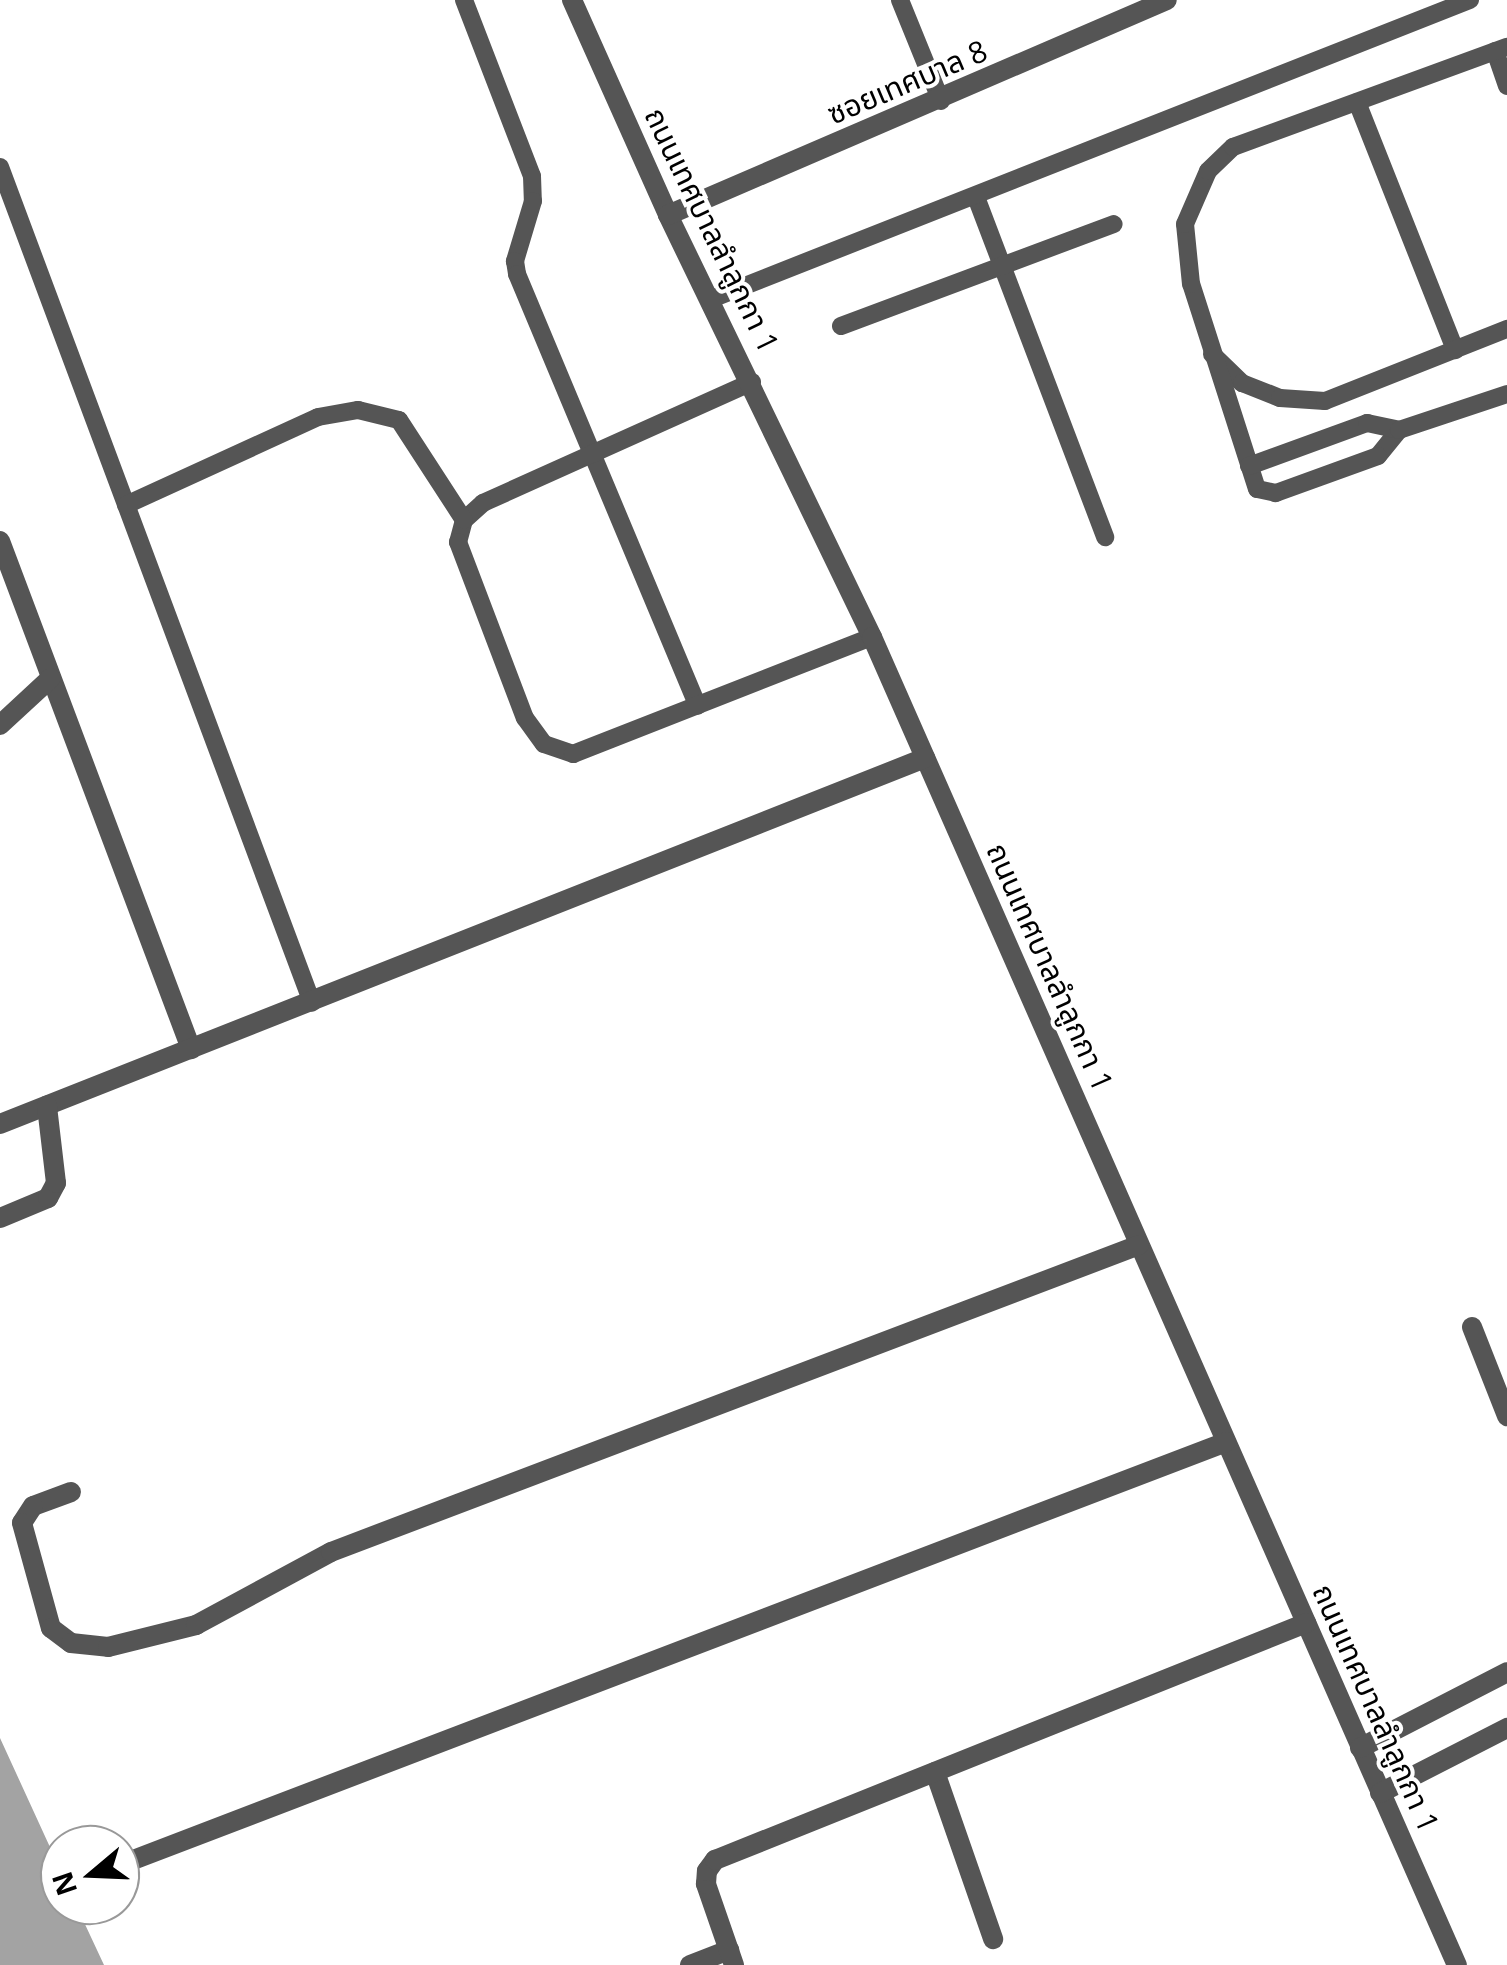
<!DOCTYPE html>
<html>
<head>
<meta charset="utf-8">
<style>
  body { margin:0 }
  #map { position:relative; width:1507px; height:1965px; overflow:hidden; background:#fff; font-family:"Open Sans","Noto Sans Thai",sans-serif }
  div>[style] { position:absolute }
  .water>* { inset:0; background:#a3a3a3 }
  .service>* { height:18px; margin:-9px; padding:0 9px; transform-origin:9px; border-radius:9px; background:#555 }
  .minor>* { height:20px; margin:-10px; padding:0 10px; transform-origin:10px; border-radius:10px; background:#555 }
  span { translate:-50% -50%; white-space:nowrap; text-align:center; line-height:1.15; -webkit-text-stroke:8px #fff; paint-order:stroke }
  .street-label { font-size:30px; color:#000 }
  .north { position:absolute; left:40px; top:1825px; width:100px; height:100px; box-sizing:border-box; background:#fff; border:2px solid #999; border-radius:50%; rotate:251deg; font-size:28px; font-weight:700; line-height:40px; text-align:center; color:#000 }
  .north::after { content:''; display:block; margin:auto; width:35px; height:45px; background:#000; clip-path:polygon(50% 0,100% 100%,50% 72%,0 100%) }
</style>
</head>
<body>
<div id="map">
  <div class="water">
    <i style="clip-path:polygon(0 1738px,60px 1869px,60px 1905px,76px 1905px,104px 1965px,0 1965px)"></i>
  </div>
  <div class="service">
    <i style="left:464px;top:0;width:189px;rotate:68.9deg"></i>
    <i style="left:532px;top:176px;width:25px;rotate:88deg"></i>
    <i style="left:533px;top:201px;width:63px;rotate:106.7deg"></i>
    <i style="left:515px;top:261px;width:13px;rotate:81deg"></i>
    <i style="left:517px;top:274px;width:468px;rotate:67.3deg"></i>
    <i style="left:900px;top:0;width:109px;rotate:67.9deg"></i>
    <i style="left:1495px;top:51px;width:37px;rotate:71deg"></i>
    <i style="left:1357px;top:102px;width:267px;rotate:68.4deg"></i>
    <i style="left:0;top:167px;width:892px;rotate:69.53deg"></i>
    <i style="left:976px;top:197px;width:364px;rotate:69.2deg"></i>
    <i style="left:709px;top:300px;width:818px;rotate:-21.52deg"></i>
    <i style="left:841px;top:326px;width:291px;rotate:-20.5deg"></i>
    <i style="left:1212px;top:354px;width:42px;rotate:44deg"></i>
    <i style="left:1242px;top:383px;width:41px;rotate:21.5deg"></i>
    <i style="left:1280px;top:398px;width:45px;rotate:3.8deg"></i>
    <i style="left:1325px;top:401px;width:196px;rotate:-21.6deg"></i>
    <i style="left:752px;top:382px;width:295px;rotate:155.8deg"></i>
    <i style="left:483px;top:503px;width:25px;rotate:138deg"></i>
    <i style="left:464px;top:520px;width:23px;rotate:105deg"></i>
    <i style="left:458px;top:542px;width:188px;rotate:69.2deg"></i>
    <i style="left:525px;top:718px;width:32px;rotate:54deg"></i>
    <i style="left:544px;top:744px;width:31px;rotate:19deg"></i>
    <i style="left:573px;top:754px;width:321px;rotate:-21.4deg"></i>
    <i style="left:1399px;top:430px;width:33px;rotate:129deg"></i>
    <i style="left:1378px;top:456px;width:109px;rotate:160.1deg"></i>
    <i style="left:1276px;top:493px;width:19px;rotate:-168deg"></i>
    <i style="left:1257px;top:489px;width:215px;rotate:-107.8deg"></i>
    <i style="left:1191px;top:284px;width:60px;rotate:-95.7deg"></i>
    <i style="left:1185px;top:224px;width:58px;rotate:-66.5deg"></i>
    <i style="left:1208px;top:171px;width:35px;rotate:-44deg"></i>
    <i style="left:1233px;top:147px;width:292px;rotate:-20.1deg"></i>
    <i style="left:1249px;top:466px;width:126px;rotate:-20deg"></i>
    <i style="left:1367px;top:423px;width:33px;rotate:12deg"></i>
    <i style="left:1399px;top:430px;width:114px;rotate:-18.4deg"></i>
    <i style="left:126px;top:505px;width:211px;rotate:-24.6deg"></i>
    <i style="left:318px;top:417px;width:41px;rotate:-9.9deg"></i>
    <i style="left:358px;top:410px;width:42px;rotate:13.7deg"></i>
    <i style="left:399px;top:420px;width:119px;rotate:57deg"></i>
  </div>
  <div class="minor">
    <i style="left:572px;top:0;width:235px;rotate:65.9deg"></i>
    <i style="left:668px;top:215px;width:469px;rotate:64.2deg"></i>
    <i style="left:872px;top:637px;width:1451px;rotate:66.23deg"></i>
    <i style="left:668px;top:215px;width:543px;rotate:-23.31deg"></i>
    <i style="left:0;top:541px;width:543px;rotate:69.39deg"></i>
    <i style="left:0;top:725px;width:69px;rotate:-42.7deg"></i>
    <i style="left:0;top:1124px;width:995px;rotate:-21.59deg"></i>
    <i style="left:0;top:1218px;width:52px;rotate:-22.6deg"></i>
    <i style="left:48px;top:1198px;width:17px;rotate:-62deg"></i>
    <i style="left:56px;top:1183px;width:78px;rotate:-96.7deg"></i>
    <i style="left:1472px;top:1327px;width:96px;rotate:68.5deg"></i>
    <i style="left:71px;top:1492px;width:40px;rotate:159.8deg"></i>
    <i style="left:33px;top:1506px;width:20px;rotate:123deg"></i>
    <i style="left:22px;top:1523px;width:109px;rotate:74.6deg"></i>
    <i style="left:51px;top:1628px;width:25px;rotate:37deg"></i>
    <i style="left:71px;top:1643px;width:37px;rotate:6deg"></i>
    <i style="left:108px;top:1647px;width:91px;rotate:-14deg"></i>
    <i style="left:196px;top:1625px;width:153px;rotate:-28.4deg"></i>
    <i style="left:331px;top:1552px;width:864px;rotate:-20.8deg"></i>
    <i style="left:1360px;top:1748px;width:165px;rotate:-27.3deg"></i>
    <i style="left:935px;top:1772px;width:177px;rotate:70.8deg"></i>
    <i style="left:1380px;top:1793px;width:143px;rotate:-27.1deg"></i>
    <i style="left:120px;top:1865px;width:1184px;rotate:-20.93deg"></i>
    <i style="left:690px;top:1965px;width:42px;rotate:-21deg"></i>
    <i style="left:734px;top:1965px;width:86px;rotate:-109.1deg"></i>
    <i style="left:706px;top:1884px;width:13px;rotate:-86deg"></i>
    <i style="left:707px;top:1871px;width:14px;rotate:-54deg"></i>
    <i style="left:715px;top:1860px;width:637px;rotate:-21.85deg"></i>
  </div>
  <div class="street-label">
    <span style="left:907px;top:82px;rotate:-23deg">ซอยเทศบาล 8</span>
    <span style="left:712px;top:230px;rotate:64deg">ถนนเทศบาลลำลูกกา 1</span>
    <span style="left:1050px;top:967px;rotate:66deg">ถนนเทศบาลลำลูกกา 1</span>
    <span style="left:1376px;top:1708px;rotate:66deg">ถนนเทศบาลลำลูกกา 1</span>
  </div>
  <div class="north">N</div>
</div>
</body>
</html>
